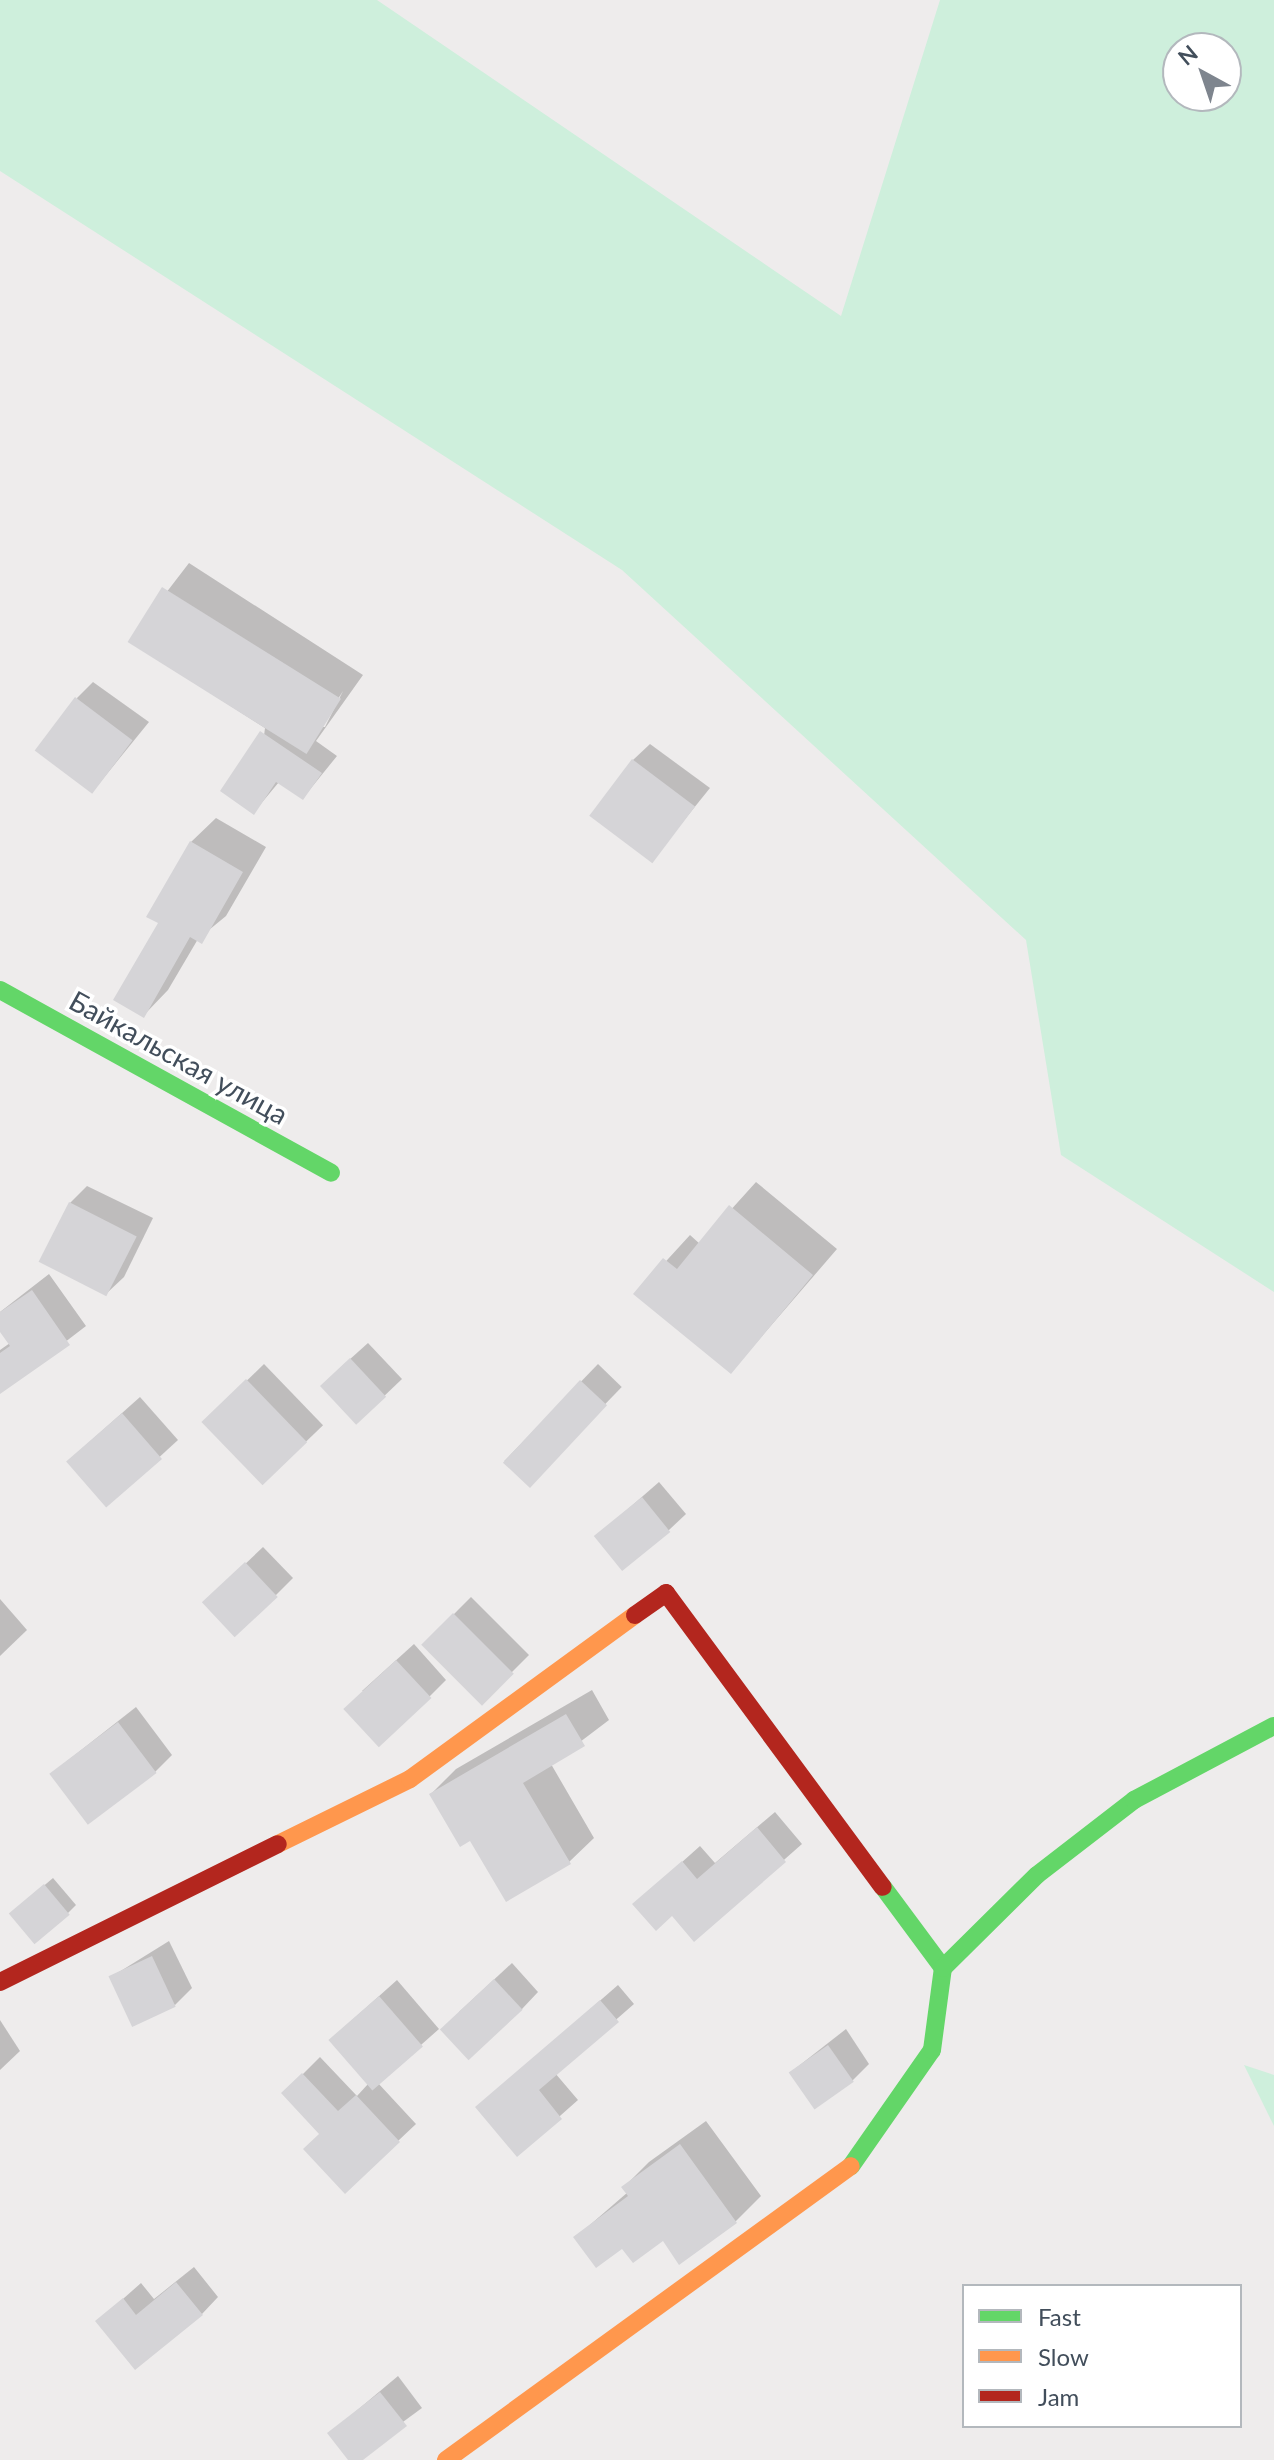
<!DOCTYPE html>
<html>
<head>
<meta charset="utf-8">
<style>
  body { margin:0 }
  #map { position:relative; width:1274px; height:2460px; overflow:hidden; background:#eeecec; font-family:Lato,sans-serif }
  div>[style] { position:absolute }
  .green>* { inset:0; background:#ceefdc }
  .shadow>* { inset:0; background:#0003; transform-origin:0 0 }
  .building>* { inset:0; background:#d5d4d7; transform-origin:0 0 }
  .fast>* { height:18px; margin:-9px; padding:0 9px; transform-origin:9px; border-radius:9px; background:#63d668 }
  .slow>* { height:18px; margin:-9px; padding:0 9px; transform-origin:9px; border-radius:9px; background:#ff974d }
  .jam>* { height:18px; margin:-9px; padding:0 9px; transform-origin:9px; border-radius:9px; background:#b3261e }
  span { translate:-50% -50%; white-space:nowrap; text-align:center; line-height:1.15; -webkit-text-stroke:7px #fff; paint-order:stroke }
  .street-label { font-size:28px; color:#424e5b }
  .legend { position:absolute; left:962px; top:2284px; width:280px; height:144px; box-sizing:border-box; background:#fff; border:2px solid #b3b8bd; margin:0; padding:10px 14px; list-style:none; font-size:24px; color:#424e5b }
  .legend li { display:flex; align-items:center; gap:16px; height:40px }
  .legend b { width:40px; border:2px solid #b3b8bd }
  .north { position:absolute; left:1162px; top:32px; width:80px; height:80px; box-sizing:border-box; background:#fff; border:2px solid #b3b8bd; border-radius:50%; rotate:320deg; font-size:22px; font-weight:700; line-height:32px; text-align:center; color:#424e5b }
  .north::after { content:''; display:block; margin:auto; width:28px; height:36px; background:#7e858e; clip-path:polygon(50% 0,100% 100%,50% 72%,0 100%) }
</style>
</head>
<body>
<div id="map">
  <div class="green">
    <i style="clip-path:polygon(evenodd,0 0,377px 0,841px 316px,940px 0,1274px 0,1274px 1292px,1061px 1155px,1026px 940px,622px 570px,0 171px,0 0,1226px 48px,1226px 96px,1178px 96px,1178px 48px,1226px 48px)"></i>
    <i style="clip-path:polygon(1244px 2065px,1274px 2075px,1274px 2126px)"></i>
  </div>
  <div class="shadow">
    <i style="clip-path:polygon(evenodd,189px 563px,363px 675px,316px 741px,337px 756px,303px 798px,279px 782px,254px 812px,265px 728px,129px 641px,189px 563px,343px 691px,325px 727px,320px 727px,343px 691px)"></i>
    <i style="clip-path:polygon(93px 682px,149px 722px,93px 791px,77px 698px)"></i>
    <i style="clip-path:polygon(650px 744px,710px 788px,652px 860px,633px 760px)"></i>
    <i style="clip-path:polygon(216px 818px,266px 847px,226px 916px,198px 939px,168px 990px,144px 1015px,161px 922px,191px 842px)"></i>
    <i style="clip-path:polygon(756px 1182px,837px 1249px,731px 1372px,636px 1294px,690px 1235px,700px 1244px)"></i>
    <i style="clip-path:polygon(87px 1186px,153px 1218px,124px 1277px,107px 1293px,70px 1203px)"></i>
    <i style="clip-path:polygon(49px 1274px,86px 1326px,0 1392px,0 1350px,10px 1343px,0 1312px)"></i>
    <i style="clip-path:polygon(368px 1343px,402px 1379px,357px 1422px,339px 1369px)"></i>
    <i style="left:264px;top:1364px;width:85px;height:83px;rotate:46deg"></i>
    <i style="left:598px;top:1364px;width:33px;height:135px;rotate:44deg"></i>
    <i style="clip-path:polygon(140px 1397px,178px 1440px,106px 1506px,85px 1446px)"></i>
    <i style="clip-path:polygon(659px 1482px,686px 1514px,669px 1530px,597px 1536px)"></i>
    <i style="clip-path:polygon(263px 1547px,293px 1578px,276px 1595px,221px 1587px)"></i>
    <i style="left:471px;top:1597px;width:82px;height:67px;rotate:45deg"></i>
    <i style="clip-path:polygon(0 1599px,27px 1630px,0 1656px)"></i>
    <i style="clip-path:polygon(414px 1644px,446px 1680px,429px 1697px,362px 1691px)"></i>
    <i style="clip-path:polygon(592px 1690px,609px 1720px,551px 1764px,594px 1838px,569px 1862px,471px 1838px,431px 1794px,456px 1769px)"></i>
    <i style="clip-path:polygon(136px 1707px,172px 1755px,155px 1772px,52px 1773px)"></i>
    <i style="clip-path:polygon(775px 1812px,802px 1844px,694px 1939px,672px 1913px,635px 1904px,700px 1846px,715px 1863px)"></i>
    <i style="clip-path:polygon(53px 1878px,76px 1905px,68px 1913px,20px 1906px)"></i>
    <i style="clip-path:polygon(169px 1941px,192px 1988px,175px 2005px,111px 1977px)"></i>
    <i style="clip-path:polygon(512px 1963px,538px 1992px,522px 2009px,459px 2012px)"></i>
    <i style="clip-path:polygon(397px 1980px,439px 2029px,378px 2083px,416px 2124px,345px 2191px,321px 2134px,284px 2093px,320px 2057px,357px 2096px,368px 2084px,330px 2040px)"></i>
    <i style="clip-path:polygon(618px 1985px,634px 2004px,555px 2073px,578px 2100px,517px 2154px,478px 2107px)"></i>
    <i style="clip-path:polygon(0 2020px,20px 2051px,0 2070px)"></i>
    <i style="clip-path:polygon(846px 2029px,869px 2064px,852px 2081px,791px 2072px)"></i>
    <i style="clip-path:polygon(706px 2121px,761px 2196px,736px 2221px,623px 2246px,576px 2237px,628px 2192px,624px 2187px,649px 2162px)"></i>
    <i style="clip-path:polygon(194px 2267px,218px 2297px,202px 2314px,98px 2321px,141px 2283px,154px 2299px)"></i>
    <i style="clip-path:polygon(398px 2376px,422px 2408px,351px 2460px,330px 2433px)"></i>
  </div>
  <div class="building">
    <i style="left:162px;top:587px;width:211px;height:65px;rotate:32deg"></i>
    <i style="left:75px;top:697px;width:72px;height:67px;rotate:37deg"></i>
    <i style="clip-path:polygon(260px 731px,322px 773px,303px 800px,276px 782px,254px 815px,220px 791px)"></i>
    <i style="left:632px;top:759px;width:79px;height:71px;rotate:37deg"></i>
    <i style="clip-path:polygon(190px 841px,243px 872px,202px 944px,190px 937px,144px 1018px,113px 1000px,158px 923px,146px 917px)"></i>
    <i style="left:69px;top:1202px;width:76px;height:67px;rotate:27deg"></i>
    <i style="clip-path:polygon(729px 1205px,813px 1275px,731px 1374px,633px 1294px,663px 1258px,677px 1269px)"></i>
    <i style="clip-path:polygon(32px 1290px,70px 1345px,0 1394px,0 1353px,10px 1346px,0 1332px,0 1312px)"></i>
    <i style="left:350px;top:1358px;width:53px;height:41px;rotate:47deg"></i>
    <i style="left:246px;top:1379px;width:88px;height:62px;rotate:46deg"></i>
    <i style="left:580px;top:1380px;width:37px;height:113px;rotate:43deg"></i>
    <i style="left:122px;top:1413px;width:61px;height:74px;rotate:49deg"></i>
    <i style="left:642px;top:1497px;width:45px;height:62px;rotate:51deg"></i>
    <i style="left:245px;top:1562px;width:48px;height:59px;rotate:47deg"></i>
    <i style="left:453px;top:1613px;width:86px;height:45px;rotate:45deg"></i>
    <i style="left:396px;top:1660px;width:52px;height:72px;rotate:47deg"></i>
    <i style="clip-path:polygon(566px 1714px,585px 1746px,523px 1783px,571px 1864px,506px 1902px,470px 1841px,460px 1847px,429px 1794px)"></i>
    <i style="left:118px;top:1722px;width:64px;height:86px;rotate:53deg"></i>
    <i style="clip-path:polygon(757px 1827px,786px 1862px,694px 1942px,672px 1916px,656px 1931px,632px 1904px,682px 1861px,697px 1879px)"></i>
    <i style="left:44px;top:1884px;width:40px;height:46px;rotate:50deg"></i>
    <i style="left:152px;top:1956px;width:56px;height:48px;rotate:65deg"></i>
    <i style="left:494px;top:1979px;width:42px;height:74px;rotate:47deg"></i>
    <i style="left:379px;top:1996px;width:67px;height:67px;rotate:49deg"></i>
    <i style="clip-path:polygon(600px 2000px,619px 2022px,539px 2090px,562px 2119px,517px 2157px,475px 2107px)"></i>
    <i style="left:828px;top:2045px;width:45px;height:48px;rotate:55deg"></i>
    <i style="clip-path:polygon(302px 2073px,338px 2111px,356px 2095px,400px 2142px,345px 2194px,303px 2149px,319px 2134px,281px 2093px)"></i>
    <i style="clip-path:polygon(680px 2144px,737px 2223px,679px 2265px,663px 2241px,633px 2263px,622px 2249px,596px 2268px,573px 2237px,628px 2196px,621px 2187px)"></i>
    <i style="clip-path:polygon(176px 2282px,203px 2315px,135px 2370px,95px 2321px,123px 2298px,136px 2315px)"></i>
    <i style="clip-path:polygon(380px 2392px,407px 2426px,363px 2460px,348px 2460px,327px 2433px)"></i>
  </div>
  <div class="fast">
    <i style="left:0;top:990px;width:378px;rotate:28.9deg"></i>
    <i style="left:883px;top:1887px;width:101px;rotate:53.5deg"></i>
    <i style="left:851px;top:2166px;width:141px;rotate:-55.1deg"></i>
    <i style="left:932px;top:2050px;width:83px;rotate:-82.4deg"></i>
    <i style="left:943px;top:1968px;width:132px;rotate:-44.7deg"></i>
    <i style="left:1037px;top:1875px;width:123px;rotate:-37.7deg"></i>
    <i style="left:1134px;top:1800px;width:158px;rotate:-27.9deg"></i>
  </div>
  <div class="slow">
    <i style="left:278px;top:1844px;width:147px;rotate:-26.2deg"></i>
    <i style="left:410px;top:1779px;width:278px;rotate:-36.1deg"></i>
    <i style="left:446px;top:2460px;width:500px;rotate:-35.98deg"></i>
  </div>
  <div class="jam">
    <i style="left:635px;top:1615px;width:38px;rotate:-35deg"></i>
    <i style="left:666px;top:1593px;width:365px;rotate:53.6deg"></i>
    <i style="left:0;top:1982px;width:310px;rotate:-26.4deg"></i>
  </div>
  <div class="street-label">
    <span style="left:179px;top:1057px;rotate:29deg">Байкальская улица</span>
  </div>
  <ul class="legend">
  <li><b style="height:10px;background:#63d668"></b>Fast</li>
  <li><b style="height:10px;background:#ff974d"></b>Slow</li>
  <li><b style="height:10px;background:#b3261e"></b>Jam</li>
  </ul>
  <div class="north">N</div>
</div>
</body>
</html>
